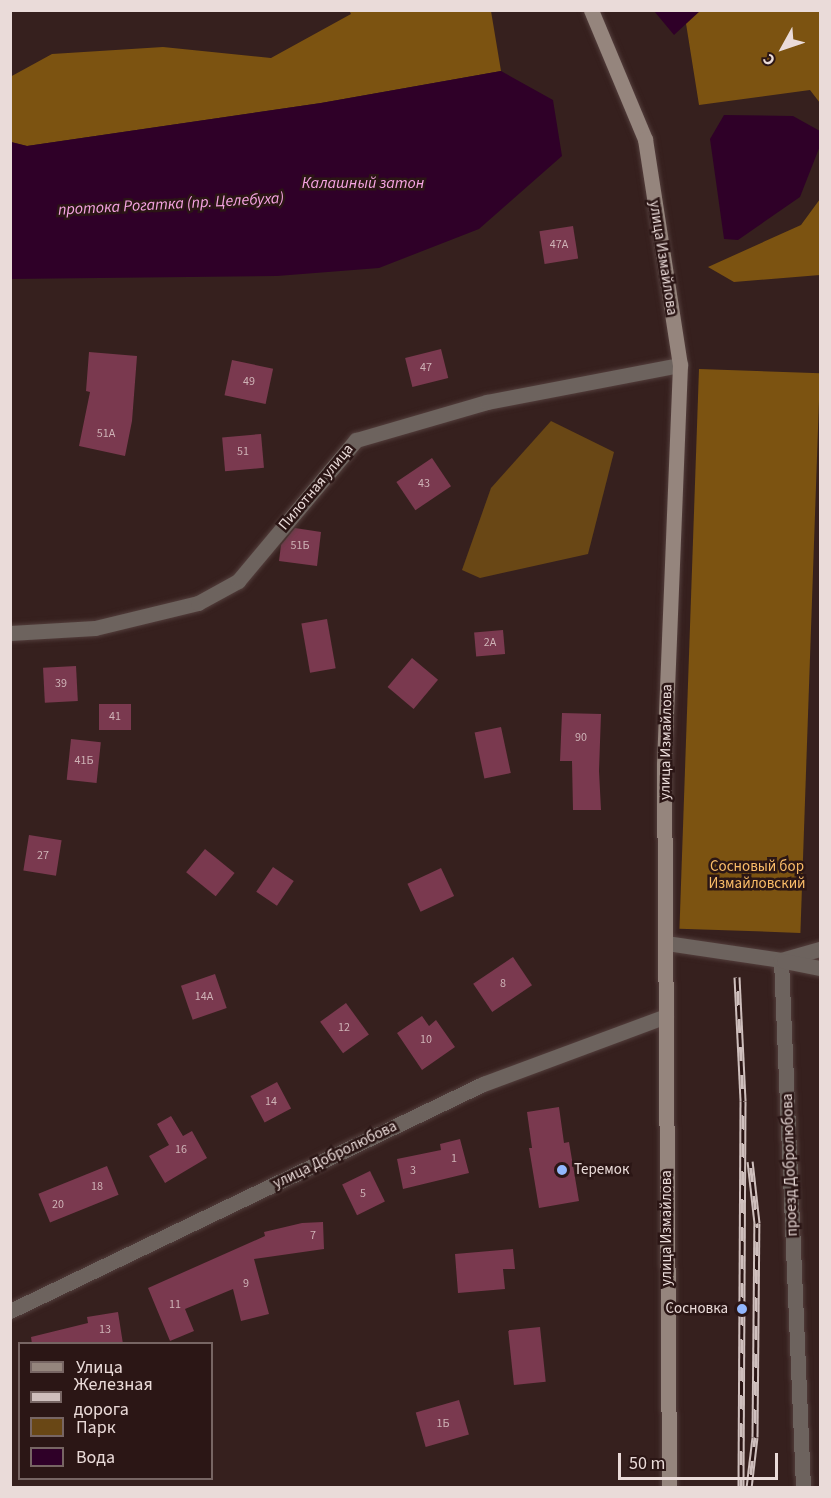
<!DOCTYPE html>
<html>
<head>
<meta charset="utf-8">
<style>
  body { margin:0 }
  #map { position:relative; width:831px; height:1498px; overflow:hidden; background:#36201e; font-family:"Source Sans 3",sans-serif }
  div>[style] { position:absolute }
  .green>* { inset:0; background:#694715 }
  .forest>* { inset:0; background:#7c5311; transform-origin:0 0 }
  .water>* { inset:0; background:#2f0028 }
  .building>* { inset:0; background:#7a394f; transform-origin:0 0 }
  .roads { filter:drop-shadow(0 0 2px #533e3c) drop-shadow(0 0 2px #533e3c) }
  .street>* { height:15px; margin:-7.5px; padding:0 7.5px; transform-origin:7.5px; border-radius:7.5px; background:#6d635e }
  .secondary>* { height:15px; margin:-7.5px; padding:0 7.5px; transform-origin:7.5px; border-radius:7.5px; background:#95857d }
  .rail>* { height:7px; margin-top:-3.5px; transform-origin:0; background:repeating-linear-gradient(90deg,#2b1615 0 14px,#cfbfbd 0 28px); box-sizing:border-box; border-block:2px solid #cfbfbd }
  .dots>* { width:16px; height:16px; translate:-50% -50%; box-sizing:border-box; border:3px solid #2b1615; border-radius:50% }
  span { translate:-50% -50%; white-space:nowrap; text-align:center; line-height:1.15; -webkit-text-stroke:5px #2b1615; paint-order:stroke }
  .number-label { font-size:12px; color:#ceb2b6 }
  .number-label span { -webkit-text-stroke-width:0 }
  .street-label { font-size:15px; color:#eadbd9 }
  .park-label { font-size:15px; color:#fabc68 }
  .poi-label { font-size:15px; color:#eadbd9 }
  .left { translate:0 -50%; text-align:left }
  .right { translate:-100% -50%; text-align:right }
  .water-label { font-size:16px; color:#f6a4e2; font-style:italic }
  .frame { position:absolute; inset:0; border:12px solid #eadbd9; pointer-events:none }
  .legend { position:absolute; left:18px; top:1342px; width:195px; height:138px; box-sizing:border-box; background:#2b1615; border:2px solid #776563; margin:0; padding:8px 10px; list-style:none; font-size:18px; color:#eadbd9 }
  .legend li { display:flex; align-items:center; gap:12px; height:30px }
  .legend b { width:30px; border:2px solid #776563 }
  .north { position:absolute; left:753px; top:18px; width:60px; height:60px; -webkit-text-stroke:4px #2b1615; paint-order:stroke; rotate:230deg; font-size:16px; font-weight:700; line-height:24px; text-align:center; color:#eadbd9 }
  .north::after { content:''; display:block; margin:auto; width:21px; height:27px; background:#eadbd9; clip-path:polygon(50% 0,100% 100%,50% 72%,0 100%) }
  .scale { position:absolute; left:618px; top:1453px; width:160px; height:27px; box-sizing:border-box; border:3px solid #eadbd9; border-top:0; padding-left:8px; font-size:18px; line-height:21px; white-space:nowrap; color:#eadbd9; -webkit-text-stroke:4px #2b1615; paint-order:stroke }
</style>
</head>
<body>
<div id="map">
  <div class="green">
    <i style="clip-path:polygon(551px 421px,614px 452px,588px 554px,480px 578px,462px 570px,491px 488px)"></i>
  </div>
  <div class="forest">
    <i style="clip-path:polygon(349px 10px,491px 11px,501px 71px,321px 103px,27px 146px,11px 142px,10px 77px,52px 54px,163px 47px,271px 58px,351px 14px)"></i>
    <i style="clip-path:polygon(684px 11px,820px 11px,820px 103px,810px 90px,699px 105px)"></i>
    <i style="clip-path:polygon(820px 199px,820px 275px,734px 282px,708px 267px,801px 225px)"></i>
    <i style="left:699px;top:369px;width:121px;height:560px;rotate:2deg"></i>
  </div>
  <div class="water">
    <i style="clip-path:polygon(654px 11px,700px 11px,674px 35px)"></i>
    <i style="clip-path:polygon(501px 71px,553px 100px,562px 156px,479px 229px,379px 268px,277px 276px,11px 279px,11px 142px,27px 146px,321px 103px)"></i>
    <i style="clip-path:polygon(724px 115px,793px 116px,820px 131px,820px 146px,800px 197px,738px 240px,724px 239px,710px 139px)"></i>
  </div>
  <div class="building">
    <i style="left:573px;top:226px;width:33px;height:34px;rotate:81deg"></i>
    <i style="left:441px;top:349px;width:30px;height:37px;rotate:76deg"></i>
    <i style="clip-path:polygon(89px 352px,137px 356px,132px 421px,125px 456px,79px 446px,90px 392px,86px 391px)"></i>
    <i style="left:232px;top:360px;width:42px;height:36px;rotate:12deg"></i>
    <i style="left:261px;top:434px;width:34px;height:39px;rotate:85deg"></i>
    <i style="left:432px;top:458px;width:34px;height:43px;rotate:56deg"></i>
    <i style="clip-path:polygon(295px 528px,321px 532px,317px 566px,279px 561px,281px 545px)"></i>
    <i style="left:327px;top:619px;width:50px;height:26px;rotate:80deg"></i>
    <i style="left:503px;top:630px;width:24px;height:29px;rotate:85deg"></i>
    <i style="left:412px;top:658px;width:34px;height:38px;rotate:40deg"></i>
    <i style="left:76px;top:666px;width:35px;height:33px;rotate:87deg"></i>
    <i style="left:99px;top:704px;width:32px;height:26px"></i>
    <i style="clip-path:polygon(562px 713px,601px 714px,599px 771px,601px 810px,573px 810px,572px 761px,560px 761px)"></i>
    <i style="left:501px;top:727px;width:47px;height:27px;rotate:78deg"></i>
    <i style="left:71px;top:739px;width:30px;height:41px;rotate:6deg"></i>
    <i style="left:29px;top:835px;width:33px;height:36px;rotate:9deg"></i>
    <i style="left:205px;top:849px;width:38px;height:30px;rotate:39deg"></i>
    <i style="left:273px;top:867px;width:25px;height:30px;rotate:34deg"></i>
    <i style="left:441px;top:868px;width:31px;height:37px;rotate:65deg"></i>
    <i style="left:513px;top:957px;width:34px;height:48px;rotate:56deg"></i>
    <i style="left:215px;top:974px;width:36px;height:36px;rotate:71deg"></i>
    <i style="left:346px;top:1003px;width:39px;height:32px;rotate:54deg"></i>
    <i style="clip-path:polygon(422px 1016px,429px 1026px,436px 1020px,455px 1047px,422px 1070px,397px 1033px)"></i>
    <i style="left:277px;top:1082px;width:30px;height:30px;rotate:62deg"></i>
    <i style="clip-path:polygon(559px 1107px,564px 1143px,569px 1142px,579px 1201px,539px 1208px,529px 1148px,532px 1148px,527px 1112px)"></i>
    <i style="clip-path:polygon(171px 1116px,183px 1136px,192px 1131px,207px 1158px,165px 1183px,149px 1156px,169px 1145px,157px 1124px)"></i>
    <i style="clip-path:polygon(460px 1139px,469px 1173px,403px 1189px,397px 1159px,441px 1150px,440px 1144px)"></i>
    <i style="left:107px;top:1166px;width:31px;height:74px;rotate:68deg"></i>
    <i style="left:370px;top:1171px;width:34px;height:31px;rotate:64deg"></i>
    <i style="clip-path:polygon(323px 1222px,324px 1249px,254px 1259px,269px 1314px,241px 1321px,233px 1289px,185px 1309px,194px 1331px,170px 1341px,148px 1288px,265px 1236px,264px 1232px,302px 1223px)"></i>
    <i style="clip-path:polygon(513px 1249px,515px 1269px,503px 1269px,505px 1289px,458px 1293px,455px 1254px)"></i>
    <i style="clip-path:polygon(118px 1312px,123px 1344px,32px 1344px,31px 1337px,88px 1323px,87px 1317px)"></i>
    <i style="left:540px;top:1327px;width:55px;height:32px;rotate:84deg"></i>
    <i style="left:459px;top:1400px;width:36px;height:45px;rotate:74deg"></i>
  </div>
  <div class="roads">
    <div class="street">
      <i style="left:10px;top:633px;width:85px;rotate:-3.4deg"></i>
      <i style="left:95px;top:628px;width:106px;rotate:-13.6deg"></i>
      <i style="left:198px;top:603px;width:46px;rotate:-28.8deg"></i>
      <i style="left:238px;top:581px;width:184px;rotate:-50.1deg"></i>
      <i style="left:356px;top:440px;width:136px;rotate:-16.2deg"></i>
      <i style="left:487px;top:402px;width:197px;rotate:-10.9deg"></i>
      <i style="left:666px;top:943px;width:116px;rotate:8.4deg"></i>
      <i style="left:781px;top:960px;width:528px;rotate:87.61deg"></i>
      <i style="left:781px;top:960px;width:41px;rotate:-15.8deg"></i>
      <i style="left:784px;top:961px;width:37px;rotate:11deg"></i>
      <i style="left:10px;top:1311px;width:525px;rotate:-25.64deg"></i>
      <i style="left:483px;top:1084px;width:195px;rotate:-20.4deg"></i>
    </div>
    <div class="secondary">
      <i style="left:591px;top:10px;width:140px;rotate:67.3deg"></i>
      <i style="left:645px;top:139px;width:229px;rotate:81.2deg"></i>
      <i style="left:680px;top:365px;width:399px;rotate:92.3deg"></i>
      <i style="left:664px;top:764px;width:724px;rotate:89.6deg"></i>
    </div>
  </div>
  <div class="rail">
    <i style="left:737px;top:977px;width:124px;rotate:87.2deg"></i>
    <i style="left:743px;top:1101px;width:387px;rotate:90.3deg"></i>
    <i style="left:749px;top:1488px;width:51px;rotate:-83.3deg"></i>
    <i style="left:755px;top:1437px;width:214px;rotate:-89.5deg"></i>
    <i style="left:757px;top:1223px;width:62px;rotate:-96.4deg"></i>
  </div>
  <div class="dots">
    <i style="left:562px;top:1170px;background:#92b7fd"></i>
    <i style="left:742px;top:1309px;background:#92b7fd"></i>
  </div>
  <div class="number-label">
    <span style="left:559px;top:245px">47А</span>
    <span style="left:426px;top:368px">47</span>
    <span style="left:249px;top:382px">49</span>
    <span style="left:106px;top:434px">51А</span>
    <span style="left:243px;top:452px">51</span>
    <span style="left:424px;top:484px">43</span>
    <span style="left:300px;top:546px">51Б</span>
    <span style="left:490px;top:643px">2А</span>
    <span style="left:61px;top:684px">39</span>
    <span style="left:115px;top:717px">41</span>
    <span style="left:581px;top:738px">90</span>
    <span style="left:84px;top:761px">41Б</span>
    <span style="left:43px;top:856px">27</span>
    <span style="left:503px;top:984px">8</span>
    <span style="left:204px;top:997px">14А</span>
    <span style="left:344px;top:1028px">12</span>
    <span style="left:426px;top:1040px">10</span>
    <span style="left:271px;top:1102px">14</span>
    <span style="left:181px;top:1150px">16</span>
    <span style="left:454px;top:1159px">1</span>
    <span style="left:413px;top:1171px">3</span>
    <span style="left:97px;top:1187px">18</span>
    <span style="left:363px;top:1194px">5</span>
    <span style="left:58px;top:1205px">20</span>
    <span style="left:313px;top:1236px">7</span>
    <span style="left:246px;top:1284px">9</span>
    <span style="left:175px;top:1305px">11</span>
    <span style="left:105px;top:1330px">13</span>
    <span style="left:443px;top:1424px">1Б</span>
  </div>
  <div class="street-label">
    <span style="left:663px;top:258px;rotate:81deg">улица Измайлова</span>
    <span style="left:316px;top:487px;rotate:-50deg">Пилотная улица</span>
    <span style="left:666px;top:742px;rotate:-89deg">улица Измайлова</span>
    <span style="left:335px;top:1155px;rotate:-26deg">улица Добролюбова</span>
    <span style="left:790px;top:1165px;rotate:-92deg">проезд Добролюбова</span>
    <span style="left:667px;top:1228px;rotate:-90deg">улица Измайлова</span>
  </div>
  <div class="park-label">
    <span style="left:757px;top:875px">Сосновый бор<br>Измайловский</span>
  </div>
  <div class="poi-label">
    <span class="left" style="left:574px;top:1170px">Теремок</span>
    <span class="right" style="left:728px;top:1309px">Сосновка</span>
  </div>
  <div class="water-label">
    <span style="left:363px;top:183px">Калашный затон</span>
    <span style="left:171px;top:204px;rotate:-3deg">протока Рогатка (пр. Целебуха)</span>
  </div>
  <div class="frame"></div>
  <ul class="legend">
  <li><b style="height:8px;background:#95857d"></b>Улица</li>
  <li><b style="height:8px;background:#cfbfbd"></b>Железная дорога</li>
  <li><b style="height:16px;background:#694715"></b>Парк</li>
  <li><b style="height:16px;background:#2f0028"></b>Вода</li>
  </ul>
  <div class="north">С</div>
  <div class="scale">50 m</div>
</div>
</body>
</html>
